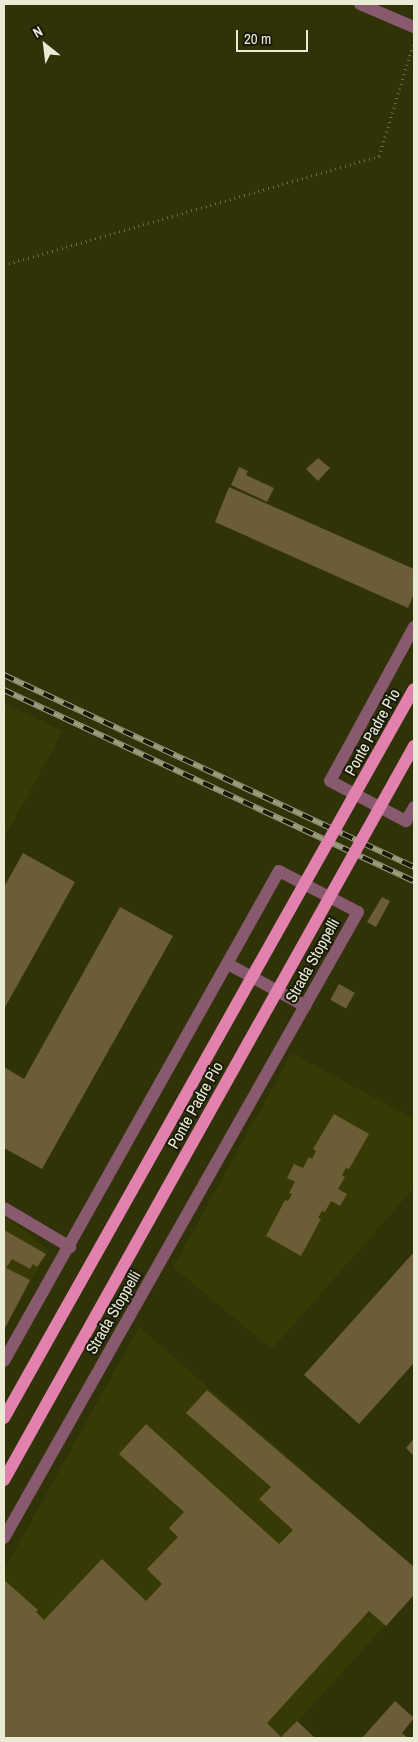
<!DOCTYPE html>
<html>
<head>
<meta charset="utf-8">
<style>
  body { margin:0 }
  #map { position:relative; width:418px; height:1742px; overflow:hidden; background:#303208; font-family:"Archivo Narrow",sans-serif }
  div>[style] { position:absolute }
  .built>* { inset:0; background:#383a06 }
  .building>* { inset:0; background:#6b5d35; transform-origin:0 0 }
  .path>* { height:3px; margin-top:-1.5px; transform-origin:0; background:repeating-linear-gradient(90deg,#6c6e4a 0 1px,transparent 0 5px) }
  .minor>* { height:12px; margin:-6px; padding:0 6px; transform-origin:6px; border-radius:6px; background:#89596f }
  .rail>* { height:5.5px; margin-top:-2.75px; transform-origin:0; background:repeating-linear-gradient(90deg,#181908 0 11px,#999b7c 0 22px); box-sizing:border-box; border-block:1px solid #999b7c }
  .major-bridge>* { height:12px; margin:-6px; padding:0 6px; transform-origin:6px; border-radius:6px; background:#e280ae }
  span { translate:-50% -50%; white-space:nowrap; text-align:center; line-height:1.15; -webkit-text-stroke:4px #181908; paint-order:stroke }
  .street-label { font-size:16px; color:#e9ebd4 }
  .frame { position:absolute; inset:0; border:5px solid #e9ebd4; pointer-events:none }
  .north { position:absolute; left:20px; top:20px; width:50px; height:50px; -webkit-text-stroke:4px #181908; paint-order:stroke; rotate:331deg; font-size:14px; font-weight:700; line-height:20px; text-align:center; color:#e9ebd4 }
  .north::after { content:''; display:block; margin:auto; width:18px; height:22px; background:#e9ebd4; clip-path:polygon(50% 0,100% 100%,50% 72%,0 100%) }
  .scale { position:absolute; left:236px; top:30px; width:72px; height:22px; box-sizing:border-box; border:2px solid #e9ebd4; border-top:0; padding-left:6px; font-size:15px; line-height:18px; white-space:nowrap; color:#e9ebd4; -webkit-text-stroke:4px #181908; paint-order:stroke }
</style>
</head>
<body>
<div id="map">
  <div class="built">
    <i style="clip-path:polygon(4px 703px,63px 731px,4px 838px)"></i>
    <i style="clip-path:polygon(292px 1053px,414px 1119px,414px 1188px,272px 1349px,173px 1267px)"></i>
    <i style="clip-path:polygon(4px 1215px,49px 1251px,4px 1329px)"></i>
    <i style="clip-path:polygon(139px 1327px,414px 1567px,414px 1594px,282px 1738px,4px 1738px,4px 1570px)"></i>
  </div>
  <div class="building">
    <i style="clip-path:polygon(318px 458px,330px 468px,318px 481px,306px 469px)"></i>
    <i style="clip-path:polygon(239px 467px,248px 471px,246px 475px,274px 488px,267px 502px,231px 485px)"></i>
    <i style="clip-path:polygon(229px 487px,414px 569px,414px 594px,408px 608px,215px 522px)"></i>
    <i style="clip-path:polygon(23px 853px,75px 882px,4px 1009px,4px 887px)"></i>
    <i style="clip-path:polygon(382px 897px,390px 901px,376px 927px,367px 922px)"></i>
    <i style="clip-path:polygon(120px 907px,173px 936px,42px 1169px,4px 1148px,4px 1067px,24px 1079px)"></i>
    <i style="left:339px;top:984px;width:18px;height:18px;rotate:29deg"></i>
    <i style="clip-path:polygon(334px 1114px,369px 1134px,349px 1169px,346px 1168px,342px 1175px,345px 1177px,338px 1189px,347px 1194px,340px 1206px,331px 1201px,325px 1212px,322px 1211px,318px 1218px,321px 1219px,301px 1256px,266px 1236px,285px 1200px,288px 1201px,292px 1194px,289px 1193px,295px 1182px,287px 1178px,294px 1164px,303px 1168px,309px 1157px,312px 1159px,316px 1151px,313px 1149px)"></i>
    <i style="clip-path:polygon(4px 1230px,46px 1254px,37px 1267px,33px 1264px,30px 1269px,12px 1259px,6px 1268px,30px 1280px,4px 1330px)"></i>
    <i style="clip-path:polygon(414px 1252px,414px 1363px,359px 1424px,304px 1375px)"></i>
    <i style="clip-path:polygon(207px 1390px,414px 1567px,414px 1595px,386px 1626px,369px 1611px,267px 1723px,281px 1737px,297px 1721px,315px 1738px,4px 1738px,4px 1580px,38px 1610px,36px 1612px,44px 1620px,102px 1559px,146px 1601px,162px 1584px,147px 1569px,178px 1537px,169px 1528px,184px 1512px,119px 1454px,146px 1424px,279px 1544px,293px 1530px,259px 1499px,271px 1487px,186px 1413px)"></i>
    <i style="clip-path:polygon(414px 1438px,414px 1456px,406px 1448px)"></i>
    <i style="clip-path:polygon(395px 1701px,414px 1718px,402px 1733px,408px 1738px,362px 1738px)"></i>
  </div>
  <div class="path">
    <i style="left:4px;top:265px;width:391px;rotate:-16.2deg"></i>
    <i style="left:379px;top:156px;width:116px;rotate:-73deg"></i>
  </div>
  <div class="minor">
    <i style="left:360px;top:4px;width:59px;rotate:23.1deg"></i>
    <i style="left:414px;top:627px;width:175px;rotate:118.6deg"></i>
    <i style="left:330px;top:781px;width:86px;rotate:27.8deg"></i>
    <i style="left:406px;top:821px;width:16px;rotate:-60deg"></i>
    <i style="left:228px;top:964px;width:88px;rotate:28.6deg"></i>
    <i style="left:4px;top:1208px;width:77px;rotate:30.6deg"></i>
    <i style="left:4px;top:1361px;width:562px;rotate:-60.7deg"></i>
    <i style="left:279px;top:871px;width:89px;rotate:27.4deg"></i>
    <i style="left:358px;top:912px;width:719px;rotate:119.49deg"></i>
  </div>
  <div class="rail">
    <i style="left:4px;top:675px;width:453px;rotate:25.1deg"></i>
    <i style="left:4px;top:690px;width:452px;rotate:25deg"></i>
  </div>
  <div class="major-bridge">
    <i style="left:4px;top:1418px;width:836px;rotate:-60.65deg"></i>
    <i style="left:4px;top:1480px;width:841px;rotate:-60.81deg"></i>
  </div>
  <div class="street-label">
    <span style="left:372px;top:732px;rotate:-61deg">Ponte Padre Pio</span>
    <span style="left:312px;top:960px;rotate:-61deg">Strada Stoppelli</span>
    <span style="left:195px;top:1105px;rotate:-61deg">Ponte Padre Pio</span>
    <span style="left:113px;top:1312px;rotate:-60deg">Strada Stoppelli</span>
  </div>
  <div class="frame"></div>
  <div class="north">N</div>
  <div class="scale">20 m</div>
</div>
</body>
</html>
